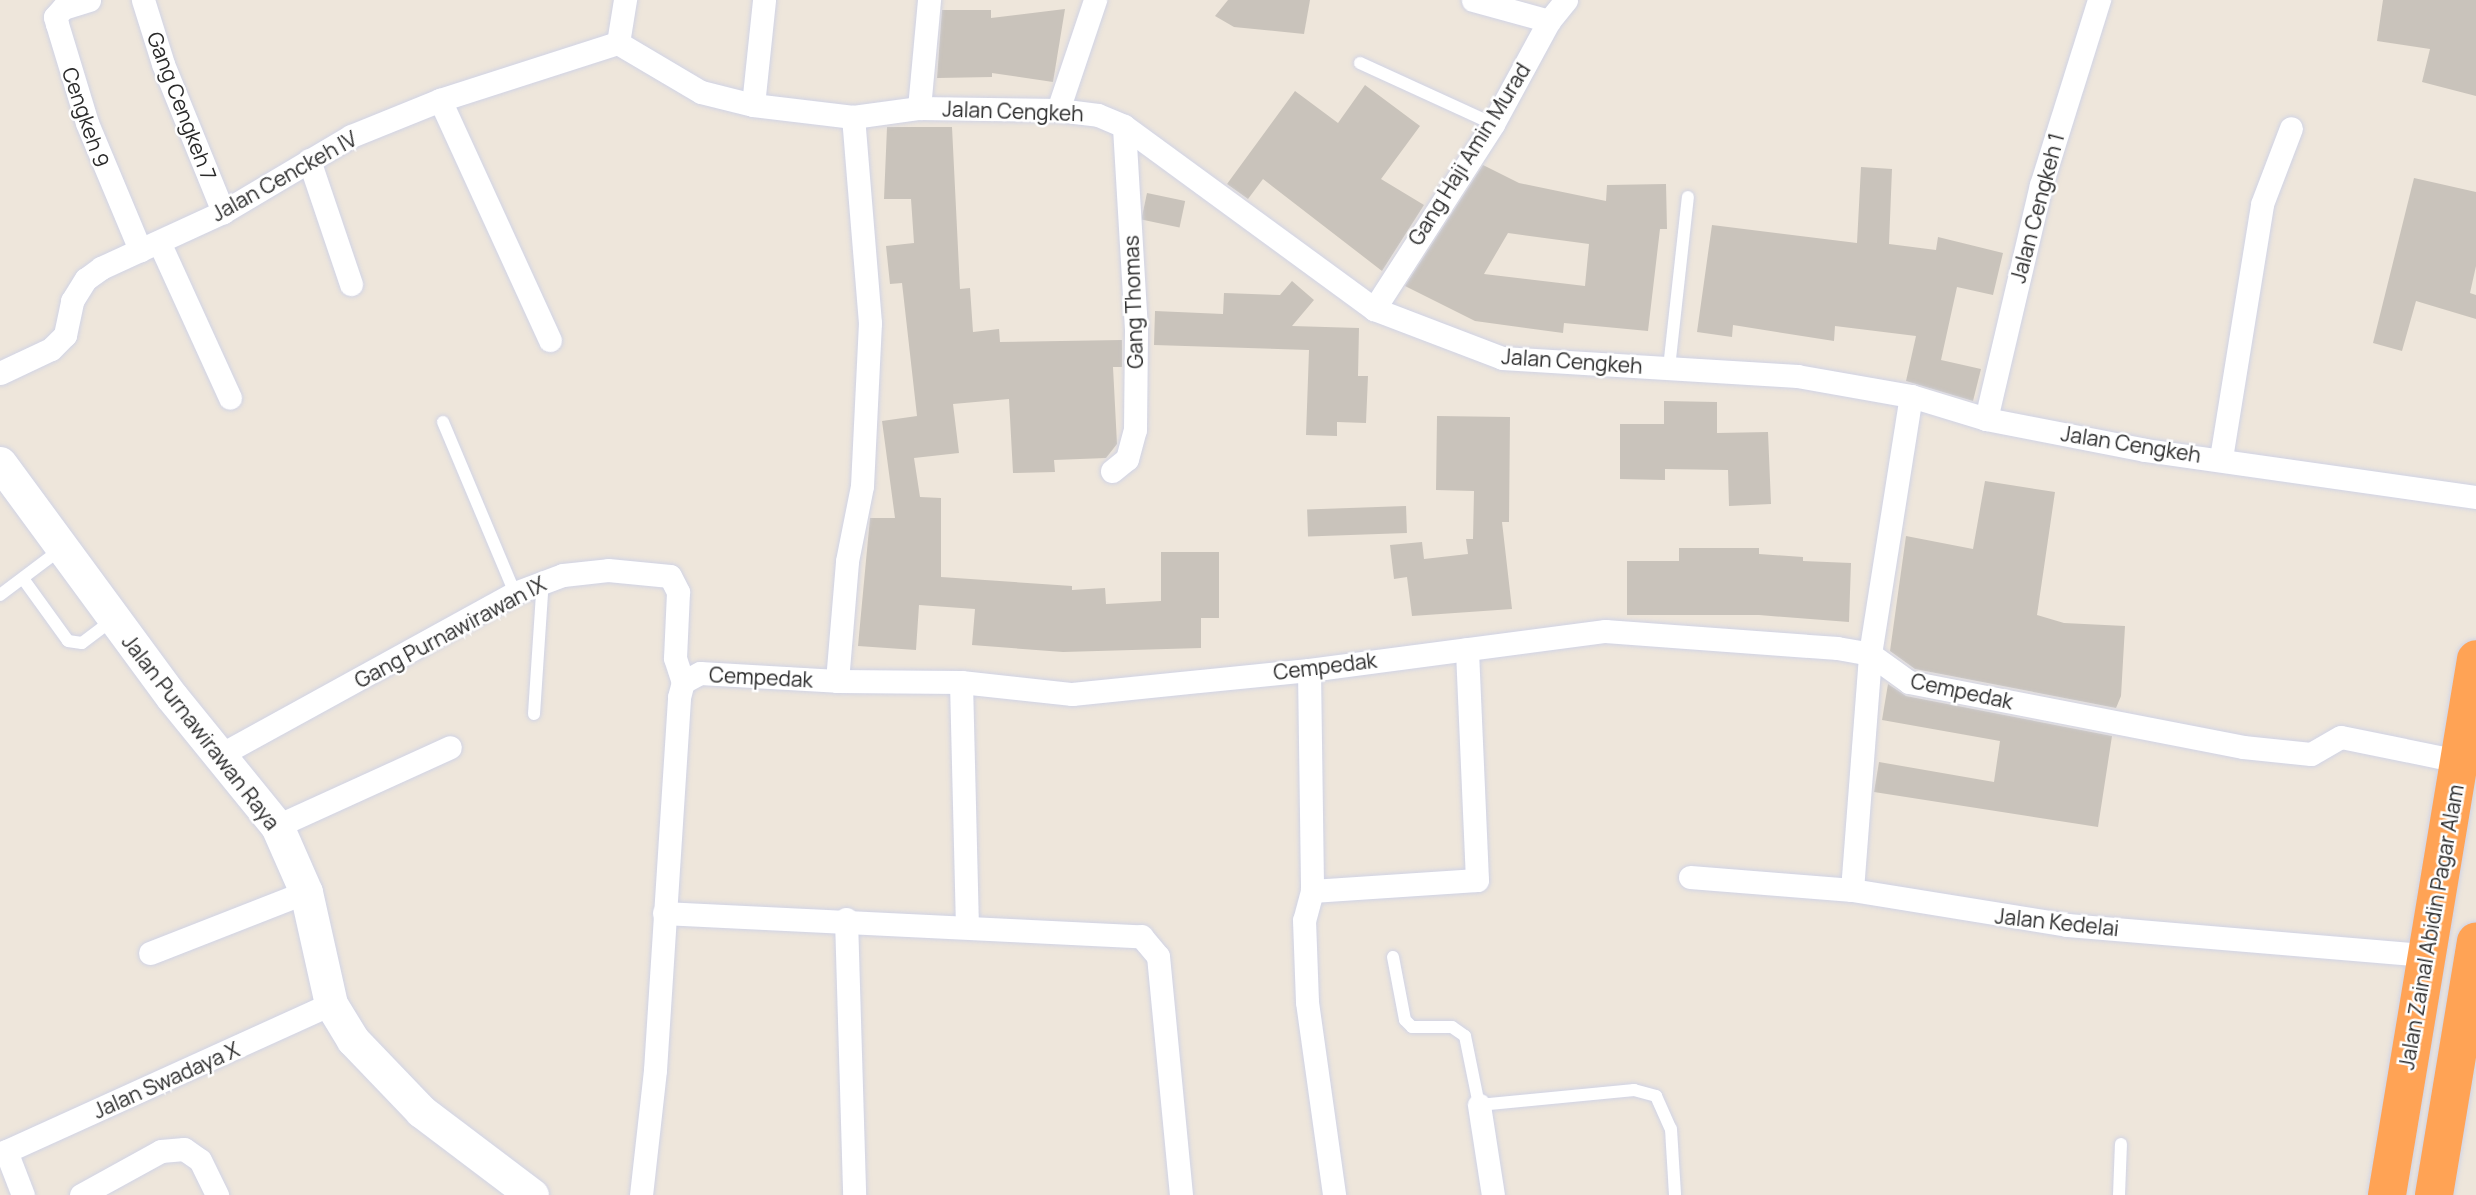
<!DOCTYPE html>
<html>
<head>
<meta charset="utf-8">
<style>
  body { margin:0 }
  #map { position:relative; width:2476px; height:1195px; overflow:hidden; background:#eee6db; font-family:Manrope,sans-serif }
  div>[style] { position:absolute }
  .building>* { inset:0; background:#c9c3bb; transform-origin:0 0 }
  .roads { filter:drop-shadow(0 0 2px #d0d3e5) drop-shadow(0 0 2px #d0d3e5) }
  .lane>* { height:12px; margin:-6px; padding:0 6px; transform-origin:6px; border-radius:6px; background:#fff }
  .street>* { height:23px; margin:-11.5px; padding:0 11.5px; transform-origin:11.5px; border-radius:11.5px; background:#fff }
  .secondary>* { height:33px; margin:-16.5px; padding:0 16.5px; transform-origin:16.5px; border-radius:16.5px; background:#fff }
  .highway>* { height:38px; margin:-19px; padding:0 19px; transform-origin:19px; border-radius:19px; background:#ffa355 }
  span { translate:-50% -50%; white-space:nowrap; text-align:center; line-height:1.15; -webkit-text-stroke:5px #fff; paint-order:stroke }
  .street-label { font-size:21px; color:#2a2a2a }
</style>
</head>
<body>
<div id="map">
  <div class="building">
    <i style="clip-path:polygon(1228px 0,1310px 0,1304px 34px,1234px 27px,1215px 16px)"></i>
    <i style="clip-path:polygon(2383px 0,2476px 0,2476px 96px,2422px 82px,2430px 49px,2377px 41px)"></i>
    <i style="clip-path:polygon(1065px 9px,1053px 82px,992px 73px,992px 77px,937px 78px,942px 10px,991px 10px,991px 18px)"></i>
    <i style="clip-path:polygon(1365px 85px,1420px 126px,1381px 179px,1424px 205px,1382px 271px,1263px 179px,1248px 199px,1227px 184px,1295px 91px,1338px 123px)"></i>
    <i style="clip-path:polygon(887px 127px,952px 127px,960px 289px,970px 288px,973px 332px,999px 329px,1000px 342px,1122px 340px,1122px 367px,1113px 367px,1117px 444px,1106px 458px,1054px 460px,1055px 472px,1013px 473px,1009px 399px,953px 404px,959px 453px,914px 458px,920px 497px,941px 498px,941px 577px,1072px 586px,1072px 590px,1105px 588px,1106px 604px,1161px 601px,1161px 552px,1219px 552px,1219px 618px,1201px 618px,1201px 648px,1063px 652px,972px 645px,975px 609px,919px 605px,916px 650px,858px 646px,870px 518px,895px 518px,882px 421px,917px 416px,902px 283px,890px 284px,886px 246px,914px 243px,911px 199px,884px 199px)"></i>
    <i style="clip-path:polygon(evenodd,1483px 165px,1519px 183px,1606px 201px,1607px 185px,1666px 184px,1667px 229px,1660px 229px,1648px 331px,1564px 323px,1563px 333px,1475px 321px,1405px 286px,1483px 165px,1508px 233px,1589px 244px,1585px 286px,1484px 274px,1508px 233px)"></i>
    <i style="clip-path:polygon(1861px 167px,1892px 169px,1889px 244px,1936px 250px,1938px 237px,2003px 253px,1993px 295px,1957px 287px,1941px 360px,1981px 369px,1973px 401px,1906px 381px,1916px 336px,1835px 326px,1834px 341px,1733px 325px,1732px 337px,1697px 332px,1712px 225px,1857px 243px)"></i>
    <i style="clip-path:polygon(2414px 178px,2476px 192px,2476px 266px,2470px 293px,2476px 295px,2476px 319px,2416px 301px,2402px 351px,2373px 343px)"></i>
    <i style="left:1147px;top:193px;width:39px;height:27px;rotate:12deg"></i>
    <i style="clip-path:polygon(1292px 281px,1314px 300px,1292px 326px,1359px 328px,1358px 376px,1368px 376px,1366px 423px,1337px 422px,1337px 436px,1306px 435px,1309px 350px,1154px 345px,1155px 311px,1223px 314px,1224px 293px,1280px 295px)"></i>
    <i style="clip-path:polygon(1664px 401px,1717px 402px,1717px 433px,1768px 432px,1771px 504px,1729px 506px,1728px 470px,1665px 469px,1665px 480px,1620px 479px,1620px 424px,1664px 424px)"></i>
    <i style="clip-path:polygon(1437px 416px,1510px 417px,1509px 522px,1502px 522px,1512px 609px,1412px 616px,1407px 577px,1394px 579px,1390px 545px,1422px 542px,1424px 559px,1468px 554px,1466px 539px,1473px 539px,1474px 491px,1436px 490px)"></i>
    <i style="clip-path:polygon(1985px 481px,2055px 492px,2037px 615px,2064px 623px,2125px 626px,2121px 696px,2116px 708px,1915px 669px,1890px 651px,1906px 536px,1973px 549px)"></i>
    <i style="left:1406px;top:506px;width:27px;height:99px;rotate:88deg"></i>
    <i style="clip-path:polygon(1679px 548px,1759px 548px,1759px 554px,1803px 557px,1803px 561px,1851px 563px,1849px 622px,1759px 615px,1627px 615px,1627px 561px,1679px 561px)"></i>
    <i style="clip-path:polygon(1888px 684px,1906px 696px,2112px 736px,2098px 827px,1874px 792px,1879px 762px,1994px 782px,2000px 741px,1882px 720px)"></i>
  </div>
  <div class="roads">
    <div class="lane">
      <i style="left:1360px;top:63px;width:146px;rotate:24.6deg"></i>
      <i style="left:1669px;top:368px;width:172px;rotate:-83.7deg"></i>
      <i style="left:443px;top:422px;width:186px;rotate:67.2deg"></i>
      <i style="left:24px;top:580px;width:75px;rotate:54.2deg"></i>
      <i style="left:68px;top:641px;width:14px;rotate:8deg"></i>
      <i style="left:82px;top:643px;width:39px;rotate:-37deg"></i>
      <i style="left:0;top:595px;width:76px;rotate:-37deg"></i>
      <i style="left:534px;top:714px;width:134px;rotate:-86.2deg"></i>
      <i style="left:1393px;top:957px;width:64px;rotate:79.2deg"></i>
      <i style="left:1405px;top:1020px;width:10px;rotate:45deg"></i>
      <i style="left:1412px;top:1027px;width:40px"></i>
      <i style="left:1452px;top:1027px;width:16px;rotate:35deg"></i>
      <i style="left:1465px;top:1036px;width:70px;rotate:78.5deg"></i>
      <i style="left:1479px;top:1105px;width:156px;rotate:-5.5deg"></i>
      <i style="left:1634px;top:1090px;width:23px;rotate:15deg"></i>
      <i style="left:1656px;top:1096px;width:36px;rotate:66deg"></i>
      <i style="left:1671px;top:1129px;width:66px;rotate:86.5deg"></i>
      <i style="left:2119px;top:1195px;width:51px;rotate:-87.8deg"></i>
    </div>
    <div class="street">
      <i style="left:89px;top:0;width:27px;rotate:163deg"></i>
      <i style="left:63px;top:8px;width:12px;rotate:132deg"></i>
      <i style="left:55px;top:17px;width:7px;rotate:74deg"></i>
      <i style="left:57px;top:24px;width:103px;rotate:73.1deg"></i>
      <i style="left:87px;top:123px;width:138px;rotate:67.3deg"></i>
      <i style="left:143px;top:0;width:67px;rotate:72.6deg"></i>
      <i style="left:163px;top:64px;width:160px;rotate:67.9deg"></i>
      <i style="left:1473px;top:0;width:79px;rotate:15.4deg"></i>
      <i style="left:618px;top:43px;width:96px;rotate:30.6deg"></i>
      <i style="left:701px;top:92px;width:54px;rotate:14deg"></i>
      <i style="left:753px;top:105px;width:101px;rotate:6.8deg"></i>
      <i style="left:853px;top:117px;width:67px;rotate:-7.8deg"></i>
      <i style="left:919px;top:108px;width:139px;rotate:0.8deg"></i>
      <i style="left:1058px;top:110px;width:40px;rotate:7.1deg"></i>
      <i style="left:1098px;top:115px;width:28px;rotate:23deg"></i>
      <i style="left:1124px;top:126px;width:310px;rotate:36.2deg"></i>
      <i style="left:1374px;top:309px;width:137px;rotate:20.9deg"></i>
      <i style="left:1502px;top:358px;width:296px;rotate:3.5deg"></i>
      <i style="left:1797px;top:376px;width:116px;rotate:10deg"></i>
      <i style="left:1911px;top:396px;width:78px;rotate:17deg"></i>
      <i style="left:1986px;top:419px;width:162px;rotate:11deg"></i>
      <i style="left:2145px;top:450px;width:334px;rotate:8.1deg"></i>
      <i style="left:618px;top:43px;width:44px;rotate:-80.8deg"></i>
      <i style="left:440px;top:100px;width:264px;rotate:65.4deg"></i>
      <i style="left:753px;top:105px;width:106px;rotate:-84deg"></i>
      <i style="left:919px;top:108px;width:108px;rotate:-84.7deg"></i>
      <i style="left:1058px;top:110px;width:116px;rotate:-71.4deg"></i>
      <i style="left:309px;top:160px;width:131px;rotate:71.3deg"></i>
      <i style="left:159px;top:242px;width:171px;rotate:65.5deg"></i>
      <i style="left:1374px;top:309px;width:220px;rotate:-57.2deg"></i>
      <i style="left:1493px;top:124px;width:117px;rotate:-61.5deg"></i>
      <i style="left:1549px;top:21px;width:27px;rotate:-51deg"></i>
      <i style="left:0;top:373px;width:56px;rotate:-25.2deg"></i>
      <i style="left:51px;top:349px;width:20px;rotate:-45deg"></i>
      <i style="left:65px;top:335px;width:35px;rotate:-78deg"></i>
      <i style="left:72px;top:301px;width:26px;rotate:-58deg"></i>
      <i style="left:86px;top:279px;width:19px;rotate:-36deg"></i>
      <i style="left:101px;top:268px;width:134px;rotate:-24.7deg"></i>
      <i style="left:223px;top:212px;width:149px;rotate:-30.7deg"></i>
      <i style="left:351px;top:136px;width:96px;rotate:-22deg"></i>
      <i style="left:440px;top:100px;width:187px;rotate:-17.8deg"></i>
      <i style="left:1986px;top:419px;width:240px;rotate:-76.8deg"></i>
      <i style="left:2041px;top:185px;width:194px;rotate:-72.6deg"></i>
      <i style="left:2221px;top:458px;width:257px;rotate:-80.8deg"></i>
      <i style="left:2262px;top:204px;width:81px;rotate:-69.1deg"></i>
      <i style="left:1112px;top:471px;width:19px;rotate:-39deg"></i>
      <i style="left:1127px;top:459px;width:30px;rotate:-75deg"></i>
      <i style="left:1135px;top:430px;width:101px;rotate:-89.4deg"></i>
      <i style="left:1136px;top:329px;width:203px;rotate:-93.4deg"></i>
      <i style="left:1309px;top:670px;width:221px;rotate:89.2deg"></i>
      <i style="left:1312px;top:891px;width:30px;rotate:105deg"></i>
      <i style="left:1304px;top:920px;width:82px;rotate:87.9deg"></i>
      <i style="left:1307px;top:1002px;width:195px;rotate:82deg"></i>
      <i style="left:837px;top:681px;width:120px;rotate:-85.2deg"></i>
      <i style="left:847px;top:561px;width:76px;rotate:-78.7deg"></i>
      <i style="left:862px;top:486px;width:163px;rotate:-87.2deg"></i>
      <i style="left:870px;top:323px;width:207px;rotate:-94.7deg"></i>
      <i style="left:961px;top:682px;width:243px;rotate:88.6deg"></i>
      <i style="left:220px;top:755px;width:337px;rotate:-28.8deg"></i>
      <i style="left:515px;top:593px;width:51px;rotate:-20.6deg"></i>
      <i style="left:563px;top:575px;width:45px;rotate:-6.3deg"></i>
      <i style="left:608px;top:570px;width:62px;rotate:5.5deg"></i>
      <i style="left:670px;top:576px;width:18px;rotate:63deg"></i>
      <i style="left:678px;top:592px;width:66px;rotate:92.6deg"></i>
      <i style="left:675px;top:658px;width:25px;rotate:72deg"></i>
      <i style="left:277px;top:826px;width:190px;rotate:-24.5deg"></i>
      <i style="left:1690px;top:877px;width:163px;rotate:4.6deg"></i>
      <i style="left:1852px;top:890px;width:218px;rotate:9.2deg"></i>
      <i style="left:2067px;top:925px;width:360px;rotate:4.8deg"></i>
      <i style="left:1852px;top:890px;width:237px;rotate:-85.6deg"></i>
      <i style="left:1870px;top:654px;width:261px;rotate:-81deg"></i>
      <i style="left:1312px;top:891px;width:165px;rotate:-3.8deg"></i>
      <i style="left:1477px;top:880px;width:231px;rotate:-92.5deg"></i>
      <i style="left:664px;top:913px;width:478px;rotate:2.8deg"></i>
      <i style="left:1141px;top:936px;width:26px;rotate:50deg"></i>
      <i style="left:1158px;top:956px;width:240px;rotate:84.5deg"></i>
      <i style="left:846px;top:919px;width:276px;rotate:88.3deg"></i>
      <i style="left:150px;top:953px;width:168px;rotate:-21.4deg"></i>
      <i style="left:1479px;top:1105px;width:91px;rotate:81.2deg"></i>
      <i style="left:6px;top:1151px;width:47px;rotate:68.9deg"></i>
      <i style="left:0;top:1154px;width:363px;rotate:-24.4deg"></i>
      <i style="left:81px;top:1195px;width:91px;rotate:-28.8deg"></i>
      <i style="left:161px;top:1151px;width:23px;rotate:-5deg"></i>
      <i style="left:184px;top:1149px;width:19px;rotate:35deg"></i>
      <i style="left:200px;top:1160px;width:39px;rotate:64deg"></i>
      <i style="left:641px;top:1195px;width:126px;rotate:-83.6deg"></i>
      <i style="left:655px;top:1070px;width:374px;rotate:-86.3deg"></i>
      <i style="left:679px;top:697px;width:16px;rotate:-75deg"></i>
      <i style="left:683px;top:682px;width:19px;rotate:-28deg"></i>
      <i style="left:700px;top:673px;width:137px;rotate:3.3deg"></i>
      <i style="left:837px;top:681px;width:124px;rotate:0.5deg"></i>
      <i style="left:961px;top:682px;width:112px;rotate:6.2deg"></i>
      <i style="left:1072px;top:694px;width:238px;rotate:-5.8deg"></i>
      <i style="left:1309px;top:670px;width:299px;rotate:-7.5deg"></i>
      <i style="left:1605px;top:631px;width:233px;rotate:4.2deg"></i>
      <i style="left:1837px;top:648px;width:34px;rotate:10deg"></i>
      <i style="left:1870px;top:654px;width:48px;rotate:35.7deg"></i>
      <i style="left:1909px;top:682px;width:340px;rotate:11deg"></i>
      <i style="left:2243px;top:747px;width:68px;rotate:5.9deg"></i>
      <i style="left:2311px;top:754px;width:34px;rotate:-30deg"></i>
      <i style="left:2341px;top:737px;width:120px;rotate:11.5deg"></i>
    </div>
    <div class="secondary">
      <i style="left:0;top:463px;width:290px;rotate:53.7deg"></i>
      <i style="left:172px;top:697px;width:166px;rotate:50.9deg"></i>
      <i style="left:277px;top:826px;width:72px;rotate:66.3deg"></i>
      <i style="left:306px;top:892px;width:115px;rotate:77.4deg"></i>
      <i style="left:331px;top:1004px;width:42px;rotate:58.6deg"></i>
      <i style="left:353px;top:1040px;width:98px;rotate:46.2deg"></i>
      <i style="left:421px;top:1111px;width:139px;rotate:37.1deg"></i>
    </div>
    <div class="highway">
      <i style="left:2387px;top:1195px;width:543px;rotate:-80.57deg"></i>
      <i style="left:2434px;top:1195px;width:257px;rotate:-80.6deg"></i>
    </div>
  </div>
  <div class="street-label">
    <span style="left:182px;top:106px;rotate:69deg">Gang Cengkeh 7</span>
    <span style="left:1013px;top:111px;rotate:2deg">Jalan Cengkeh</span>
    <span style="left:86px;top:117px;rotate:71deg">Cengkeh 9</span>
    <span style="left:1469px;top:154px;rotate:-58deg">Gang Haji Amin Murad</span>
    <span style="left:284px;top:176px;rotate:-29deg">Jalan Cenckeh IV</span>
    <span style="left:2037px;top:208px;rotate:-75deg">Jalan Cengkeh 1</span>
    <span style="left:1133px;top:302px;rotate:-92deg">Gang Thomas</span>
    <span style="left:1572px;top:361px;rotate:4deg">Jalan Cengkeh</span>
    <span style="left:2131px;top:444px;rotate:9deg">Jalan Cengkeh</span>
    <span style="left:450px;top:632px;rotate:-28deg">Gang Purnawirawan IX</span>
    <span style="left:1325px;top:666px;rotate:-7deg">Cempedak</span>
    <span style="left:761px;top:677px;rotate:3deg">Cempedak</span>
    <span style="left:1962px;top:691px;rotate:12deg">Cempedak</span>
    <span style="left:201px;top:732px;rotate:52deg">Jalan Purnawirawan Raya</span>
    <span style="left:2057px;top:922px;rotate:6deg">Jalan Kedelai</span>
    <span style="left:2431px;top:927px;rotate:-80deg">Jalan Zainal Abidin Pagar Alam</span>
    <span style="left:166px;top:1080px;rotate:-24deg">Jalan Swadaya X</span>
  </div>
</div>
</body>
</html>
